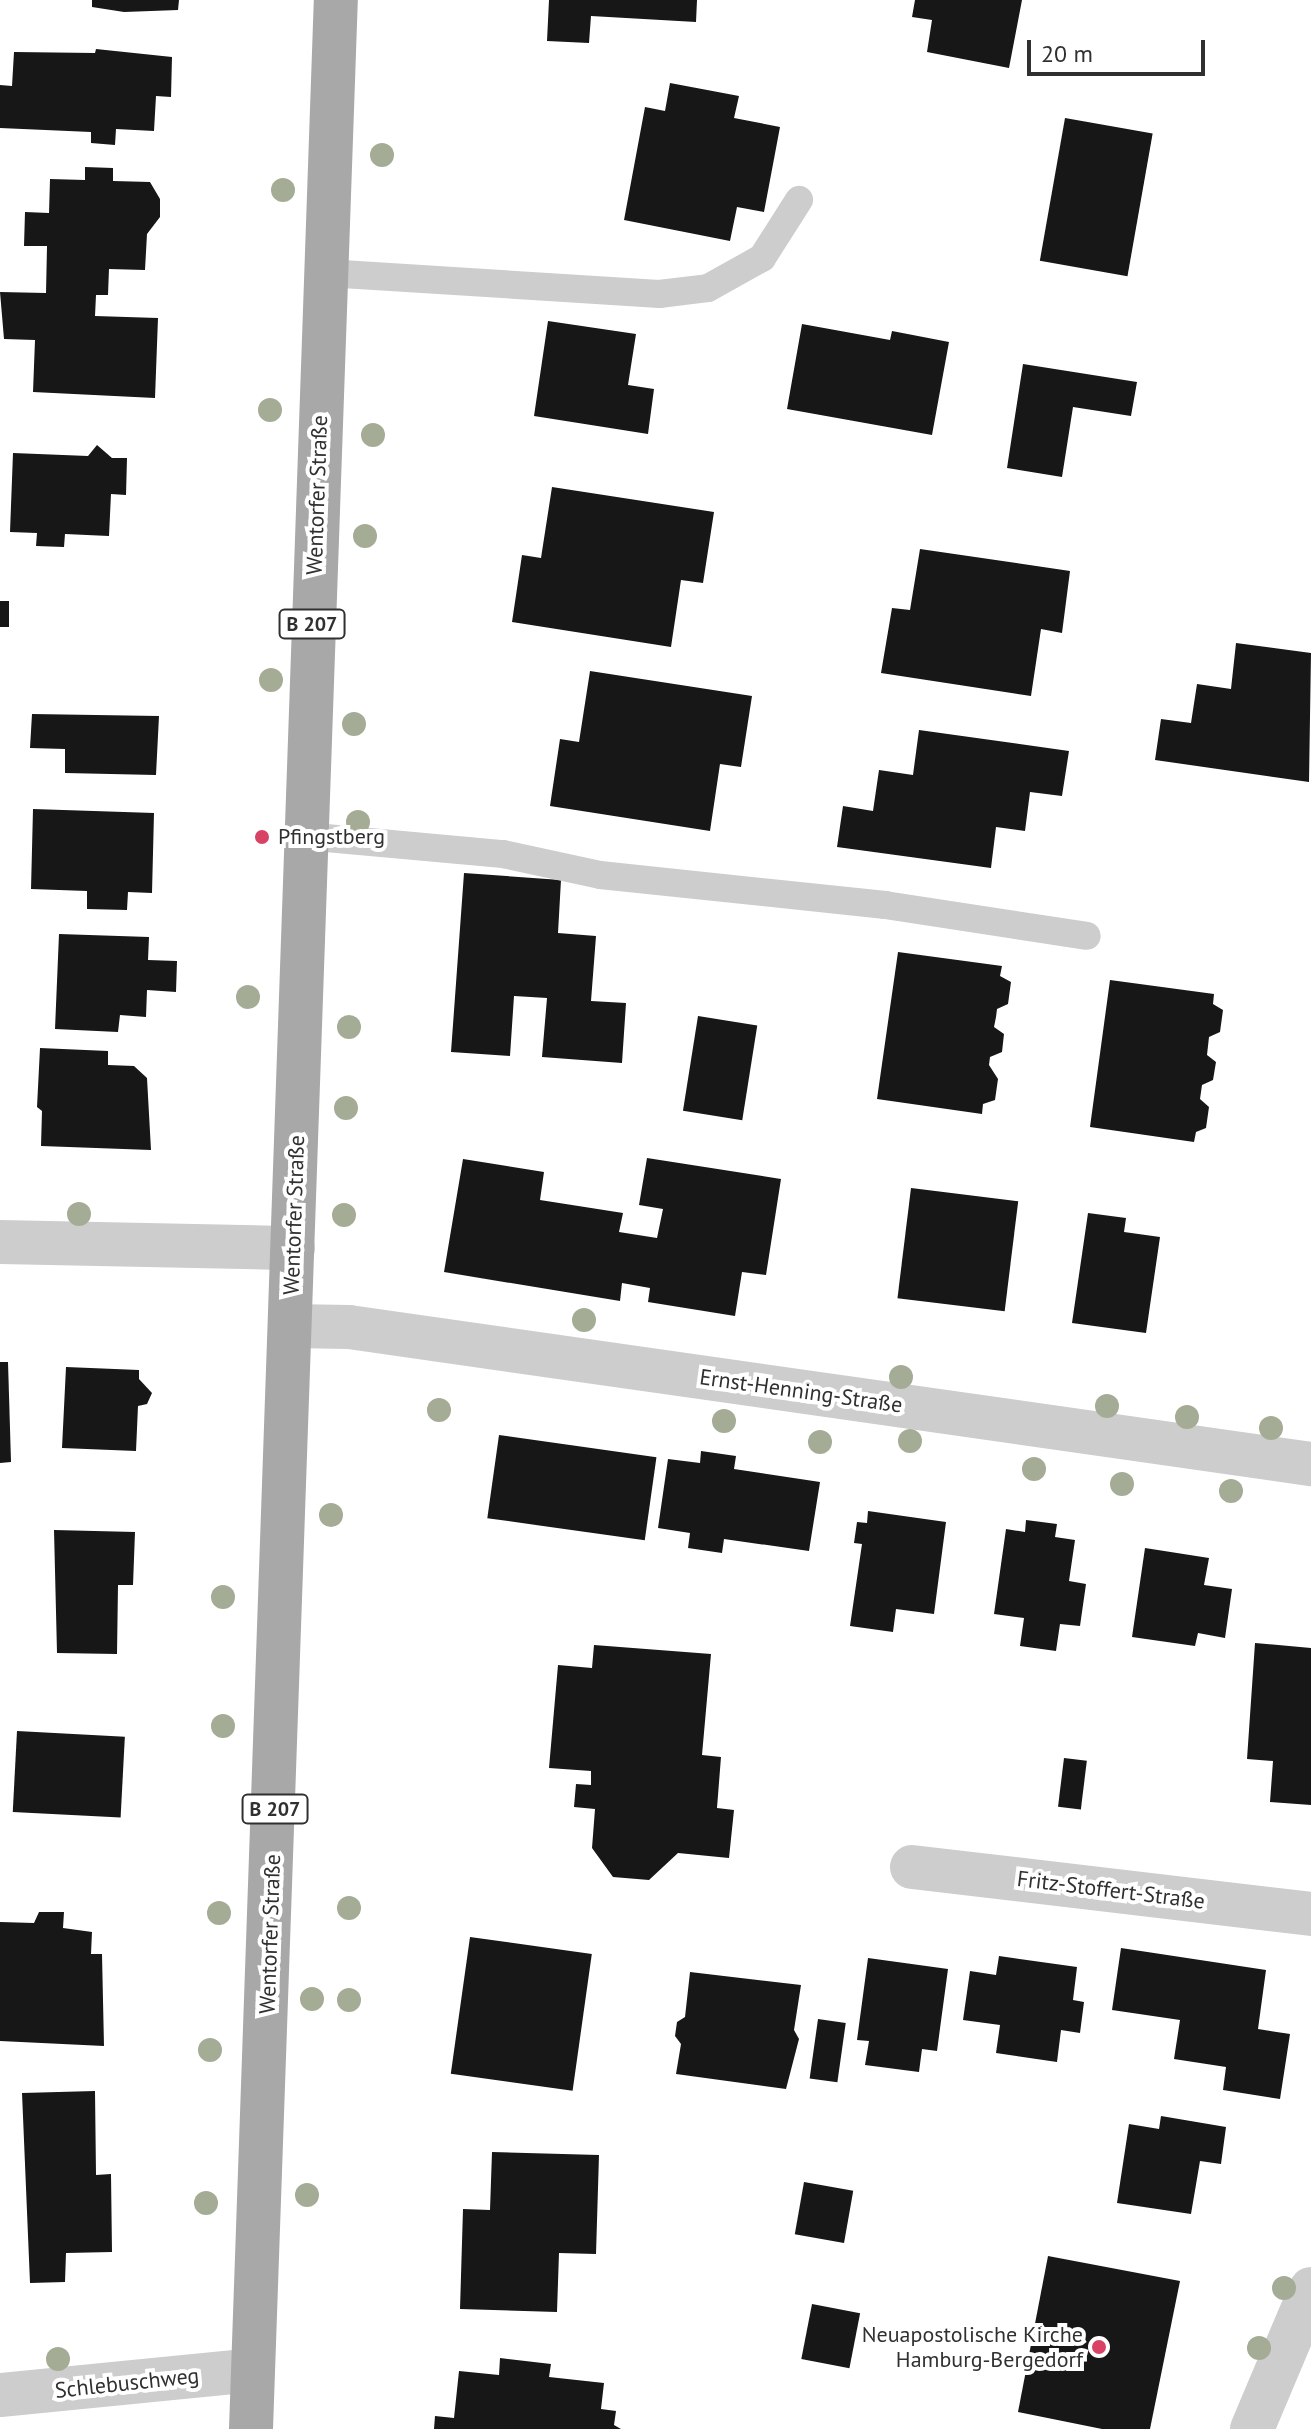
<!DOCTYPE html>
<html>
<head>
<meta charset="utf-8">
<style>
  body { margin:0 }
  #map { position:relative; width:1311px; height:2429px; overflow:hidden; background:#fff; font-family:"PT Sans",sans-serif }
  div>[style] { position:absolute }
  .building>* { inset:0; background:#171717; transform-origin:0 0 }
  .lane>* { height:28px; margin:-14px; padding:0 14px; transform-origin:14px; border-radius:14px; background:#cdcdcd }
  .street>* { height:44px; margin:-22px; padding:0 22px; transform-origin:22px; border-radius:22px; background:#cdcdcd }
  .primary>* { height:44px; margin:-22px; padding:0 22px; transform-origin:22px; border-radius:22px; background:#a8a8a8 }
  .trees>* { width:24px; height:24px; margin:-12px; border-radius:50%; background:#a4ac96 }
  .dots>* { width:22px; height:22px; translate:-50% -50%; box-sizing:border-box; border:4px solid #fff; border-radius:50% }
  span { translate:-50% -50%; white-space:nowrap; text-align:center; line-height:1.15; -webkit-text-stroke:8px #fff; paint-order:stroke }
  .shield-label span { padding:2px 6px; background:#fff; border:2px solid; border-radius:6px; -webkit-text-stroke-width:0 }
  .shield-label { font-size:20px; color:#303030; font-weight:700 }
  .street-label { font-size:22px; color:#303030 }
  .poi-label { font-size:22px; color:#303030 }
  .left { translate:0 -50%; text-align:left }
  .right { translate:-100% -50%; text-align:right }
  .scale { position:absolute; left:1027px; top:40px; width:178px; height:36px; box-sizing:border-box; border:4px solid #303030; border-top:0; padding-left:10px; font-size:24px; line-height:28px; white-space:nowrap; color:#303030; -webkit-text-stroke:6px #fff; paint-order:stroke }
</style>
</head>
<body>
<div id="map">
  <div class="building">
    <i style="clip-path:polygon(92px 0,179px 0,178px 10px,124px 12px,92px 7px)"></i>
    <i style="clip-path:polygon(549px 0,697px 0,696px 22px,591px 16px,589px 43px,547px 41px)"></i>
    <i style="clip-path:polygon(915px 0,1022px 0,1009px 68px,927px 52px,932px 20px,912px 17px)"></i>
    <i style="clip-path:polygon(96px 49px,172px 57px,171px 97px,156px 96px,154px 131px,116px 129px,115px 145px,91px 143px,91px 132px,0 128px,0 85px,12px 86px,14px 52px,95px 53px)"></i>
    <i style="clip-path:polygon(670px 83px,739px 96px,734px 118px,780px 127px,764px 212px,737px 207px,730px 241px,624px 220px,645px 107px,665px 111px)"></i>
    <i style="left:1065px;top:118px;width:89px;height:145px;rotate:10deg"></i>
    <i style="clip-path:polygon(85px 167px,113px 168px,113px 181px,150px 182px,160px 199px,160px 217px,147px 234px,145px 270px,109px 269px,108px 295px,96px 295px,95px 316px,158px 318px,155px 398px,33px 392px,35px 340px,4px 339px,0 292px,46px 293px,47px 246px,24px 246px,25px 212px,49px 213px,50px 179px,85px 180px)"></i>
    <i style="clip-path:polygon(548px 321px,636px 334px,628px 385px,654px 389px,648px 434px,534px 416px)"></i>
    <i style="clip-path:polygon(802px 324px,890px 340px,892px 331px,949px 342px,932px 435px,787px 409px)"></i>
    <i style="clip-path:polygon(1023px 364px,1137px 382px,1131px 416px,1073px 407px,1062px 477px,1007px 468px)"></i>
    <i style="clip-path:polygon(97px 445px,112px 458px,127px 458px,126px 495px,111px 494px,109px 536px,65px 534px,64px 547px,36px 546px,37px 533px,10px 532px,13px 453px,88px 456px)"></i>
    <i style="clip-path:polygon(552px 487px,714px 512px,703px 583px,681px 580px,671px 647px,512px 622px,522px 555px,541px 558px)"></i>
    <i style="clip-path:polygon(920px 549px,1070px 571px,1062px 633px,1041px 629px,1031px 696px,881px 673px,892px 608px,910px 610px)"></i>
    <i style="left:0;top:601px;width:9px;height:26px"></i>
    <i style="clip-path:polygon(1236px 643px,1311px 653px,1309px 782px,1155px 760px,1161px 719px,1191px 723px,1197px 684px,1231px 689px)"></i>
    <i style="clip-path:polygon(590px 671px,752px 696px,741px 767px,720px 764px,710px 831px,550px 806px,560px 739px,579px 742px)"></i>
    <i style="clip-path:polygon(32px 714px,159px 716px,156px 775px,65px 773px,65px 749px,30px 748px)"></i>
    <i style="clip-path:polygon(919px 730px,1069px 751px,1062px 796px,1030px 792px,1025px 831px,996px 827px,991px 868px,837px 847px,843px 806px,873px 811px,879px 770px,913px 775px)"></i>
    <i style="clip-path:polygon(33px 809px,154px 813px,152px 893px,128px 892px,127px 910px,87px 909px,87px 891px,31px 889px)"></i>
    <i style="clip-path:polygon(464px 873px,561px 880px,558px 933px,596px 936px,591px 1001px,626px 1003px,622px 1063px,542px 1057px,547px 998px,514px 996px,510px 1056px,451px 1052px)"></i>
    <i style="clip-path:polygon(59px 934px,149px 937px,148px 960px,177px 961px,176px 992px,147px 990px,146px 1017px,120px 1015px,118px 1032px,55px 1029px)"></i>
    <i style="clip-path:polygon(898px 952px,1002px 966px,1000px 976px,1011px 982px,1008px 1004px,997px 1009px,996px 1017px,994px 1027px,1004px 1034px,1002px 1052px,990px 1057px,989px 1065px,998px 1079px,995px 1100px,983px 1104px,982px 1114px,877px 1099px)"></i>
    <i style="clip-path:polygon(1110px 980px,1214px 994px,1213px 1004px,1223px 1010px,1220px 1032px,1209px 1037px,1207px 1055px,1216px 1062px,1213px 1080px,1202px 1085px,1200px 1099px,1209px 1107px,1206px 1128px,1196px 1132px,1194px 1142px,1090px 1127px)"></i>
    <i style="left:698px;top:1016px;width:60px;height:96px;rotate:9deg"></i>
    <i style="clip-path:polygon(40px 1048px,108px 1051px,108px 1065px,134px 1066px,147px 1078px,151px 1150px,41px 1146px,42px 1111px,37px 1107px)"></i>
    <i style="clip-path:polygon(647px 1158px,781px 1179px,766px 1275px,742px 1272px,735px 1316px,648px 1302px,650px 1288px,622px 1283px,620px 1301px,444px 1272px,463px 1159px,544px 1172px,540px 1200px,623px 1213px,619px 1232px,657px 1238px,663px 1209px,639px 1205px)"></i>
    <i style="left:911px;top:1188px;width:108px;height:111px;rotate:7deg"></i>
    <i style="clip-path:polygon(1088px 1213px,1126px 1218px,1124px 1232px,1160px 1237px,1146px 1333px,1072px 1323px)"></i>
    <i style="clip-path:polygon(0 1362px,8px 1362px,11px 1462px,0 1463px)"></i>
    <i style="clip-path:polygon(66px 1367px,139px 1370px,139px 1379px,152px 1393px,147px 1404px,138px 1406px,136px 1451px,62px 1448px)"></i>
    <i style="left:499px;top:1435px;width:159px;height:84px;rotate:8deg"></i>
    <i style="clip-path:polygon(701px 1451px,736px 1456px,734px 1469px,820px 1482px,809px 1551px,724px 1539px,722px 1553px,688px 1548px,690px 1533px,658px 1528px,668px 1459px,700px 1463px)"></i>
    <i style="clip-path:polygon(868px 1511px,946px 1522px,934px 1614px,896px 1609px,893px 1632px,850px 1626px,862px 1544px,854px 1543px,857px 1522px,867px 1523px)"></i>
    <i style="clip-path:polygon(1026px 1520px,1057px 1524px,1055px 1537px,1075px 1540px,1069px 1581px,1086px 1584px,1080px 1626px,1060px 1624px,1056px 1651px,1020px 1646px,1024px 1618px,994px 1614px,1006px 1529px,1025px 1532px)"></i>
    <i style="clip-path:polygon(54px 1530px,135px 1532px,133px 1585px,118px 1585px,117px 1654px,57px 1653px)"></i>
    <i style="clip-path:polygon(1145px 1548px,1209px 1558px,1204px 1585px,1232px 1589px,1225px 1638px,1198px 1633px,1195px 1646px,1132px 1637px)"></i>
    <i style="clip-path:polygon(1255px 1643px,1311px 1648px,1311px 1805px,1270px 1802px,1273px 1761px,1247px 1759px)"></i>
    <i style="clip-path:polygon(594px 1645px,711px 1654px,702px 1755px,721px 1757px,717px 1808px,734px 1810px,729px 1858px,678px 1853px,649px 1880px,613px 1877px,592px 1848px,595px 1809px,574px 1807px,576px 1784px,591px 1785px,591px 1771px,549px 1768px,558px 1665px,592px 1668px)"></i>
    <i style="left:17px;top:1731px;width:108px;height:81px;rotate:3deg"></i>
    <i style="left:1064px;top:1758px;width:23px;height:49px;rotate:7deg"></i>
    <i style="clip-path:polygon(39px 1912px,64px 1912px,63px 1928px,92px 1932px,91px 1954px,102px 1954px,104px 2046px,0 2041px,0 1922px,34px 1923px)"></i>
    <i style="left:470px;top:1937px;width:123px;height:138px;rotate:8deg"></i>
    <i style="clip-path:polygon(1121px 1948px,1266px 1970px,1258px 2029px,1290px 2034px,1280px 2099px,1223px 2090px,1226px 2067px,1174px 2059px,1180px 2020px,1112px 2010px)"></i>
    <i style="clip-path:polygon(999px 1956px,1077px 1967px,1073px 2000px,1084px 2002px,1080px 2033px,1061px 2030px,1057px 2062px,996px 2053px,1000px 2025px,963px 2020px,970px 1971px,996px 1975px)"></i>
    <i style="clip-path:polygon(868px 1958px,948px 1969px,937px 2051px,922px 2049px,919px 2072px,865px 2065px,869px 2041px,857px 2040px)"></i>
    <i style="clip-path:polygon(690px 1972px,801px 1985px,794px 2030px,799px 2039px,786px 2089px,676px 2074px,681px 2044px,675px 2036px,677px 2022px,685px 2017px)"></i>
    <i style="left:818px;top:2019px;width:28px;height:60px;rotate:8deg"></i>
    <i style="clip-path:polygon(95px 2091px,96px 2175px,111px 2174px,112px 2252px,66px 2253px,65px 2282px,30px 2283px,22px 2093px)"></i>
    <i style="clip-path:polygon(1161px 2116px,1226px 2127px,1221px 2164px,1200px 2161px,1191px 2214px,1117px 2203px,1129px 2124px,1159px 2129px)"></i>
    <i style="clip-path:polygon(492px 2152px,599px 2155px,596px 2254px,559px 2253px,557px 2312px,460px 2309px,463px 2209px,490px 2210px)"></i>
    <i style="left:804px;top:2182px;width:50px;height:53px;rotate:10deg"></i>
    <i style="clip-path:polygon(1048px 2256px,1180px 2281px,1150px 2429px,1102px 2429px,1018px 2412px)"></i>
    <i style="left:812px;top:2304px;width:49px;height:56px;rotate:11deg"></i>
    <i style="clip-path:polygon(500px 2358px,551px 2364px,549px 2377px,604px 2383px,601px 2409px,616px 2411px,614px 2425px,621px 2429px,434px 2429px,435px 2416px,454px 2418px,459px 2371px,499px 2375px)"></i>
  </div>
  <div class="lane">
    <i style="left:326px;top:273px;width:334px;rotate:3.6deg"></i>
    <i style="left:659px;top:294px;width:49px;rotate:-7deg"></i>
    <i style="left:708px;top:288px;width:62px;rotate:-29.1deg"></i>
    <i style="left:762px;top:258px;width:69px;rotate:-57.5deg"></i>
    <i style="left:304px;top:836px;width:200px;rotate:5.2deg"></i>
    <i style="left:503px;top:854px;width:99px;rotate:12.2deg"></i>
    <i style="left:600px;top:875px;width:287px;rotate:6deg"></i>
    <i style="left:885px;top:905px;width:204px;rotate:8.7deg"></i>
  </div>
  <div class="street">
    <i style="left:0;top:1242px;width:293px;rotate:1.2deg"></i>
    <i style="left:291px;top:1326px;width:58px;rotate:1deg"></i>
    <i style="left:349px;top:1327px;width:972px;rotate:8.11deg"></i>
    <i style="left:912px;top:1867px;width:402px;rotate:6.7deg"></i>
    <i style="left:0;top:2395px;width:254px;rotate:-5.6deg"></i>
    <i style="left:1252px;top:2429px;width:152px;rotate:-67.1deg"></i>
  </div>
  <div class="primary">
    <i style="left:251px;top:2429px;width:2430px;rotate:-88deg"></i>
  </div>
  <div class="trees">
    <i style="left:382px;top:155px"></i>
    <i style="left:283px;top:190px"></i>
    <i style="left:270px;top:410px"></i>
    <i style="left:373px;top:435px"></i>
    <i style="left:365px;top:536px"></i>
    <i style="left:271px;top:680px"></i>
    <i style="left:354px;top:724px"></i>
    <i style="left:358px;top:822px"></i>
    <i style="left:248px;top:997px"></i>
    <i style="left:349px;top:1027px"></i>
    <i style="left:346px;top:1108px"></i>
    <i style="left:79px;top:1214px"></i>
    <i style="left:344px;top:1215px"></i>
    <i style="left:584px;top:1320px"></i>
    <i style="left:901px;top:1377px"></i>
    <i style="left:1107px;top:1406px"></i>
    <i style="left:439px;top:1410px"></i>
    <i style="left:1187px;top:1417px"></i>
    <i style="left:724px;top:1421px"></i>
    <i style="left:1271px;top:1428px"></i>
    <i style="left:910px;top:1441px"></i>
    <i style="left:820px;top:1442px"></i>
    <i style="left:1034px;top:1469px"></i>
    <i style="left:1122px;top:1484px"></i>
    <i style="left:1231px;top:1491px"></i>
    <i style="left:331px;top:1515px"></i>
    <i style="left:223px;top:1597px"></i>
    <i style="left:223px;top:1726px"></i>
    <i style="left:349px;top:1908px"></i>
    <i style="left:219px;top:1913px"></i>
    <i style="left:312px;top:1999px"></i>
    <i style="left:349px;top:2000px"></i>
    <i style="left:210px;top:2050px"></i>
    <i style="left:307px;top:2195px"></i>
    <i style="left:206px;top:2203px"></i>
    <i style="left:1284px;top:2288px"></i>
    <i style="left:1259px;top:2348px"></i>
    <i style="left:58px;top:2359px"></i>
  </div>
  <div class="dots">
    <i style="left:262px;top:837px;background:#d74265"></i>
    <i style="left:1099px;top:2347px;background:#d74265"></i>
  </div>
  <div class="shield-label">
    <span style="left:312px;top:624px">B 207</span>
    <span style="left:275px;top:1809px">B 207</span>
  </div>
  <div class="street-label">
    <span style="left:317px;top:495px;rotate:-88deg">Wentorfer Straße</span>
    <span style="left:294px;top:1215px;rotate:-88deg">Wentorfer Straße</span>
    <span style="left:801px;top:1391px;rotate:8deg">Ernst-Henning-Straße</span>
    <span style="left:1111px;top:1890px;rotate:7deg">Fritz-Stoffert-Straße</span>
    <span style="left:270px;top:1934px;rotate:-88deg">Wentorfer Straße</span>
    <span style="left:127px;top:2383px;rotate:-6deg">Schlebuschweg</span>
  </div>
  <div class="poi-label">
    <span class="left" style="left:278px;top:837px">Pfingstberg</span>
    <span class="right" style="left:1083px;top:2347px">Neuapostolische Kirche<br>Hamburg-Bergedorf</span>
  </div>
  <div class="scale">20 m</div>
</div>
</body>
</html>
